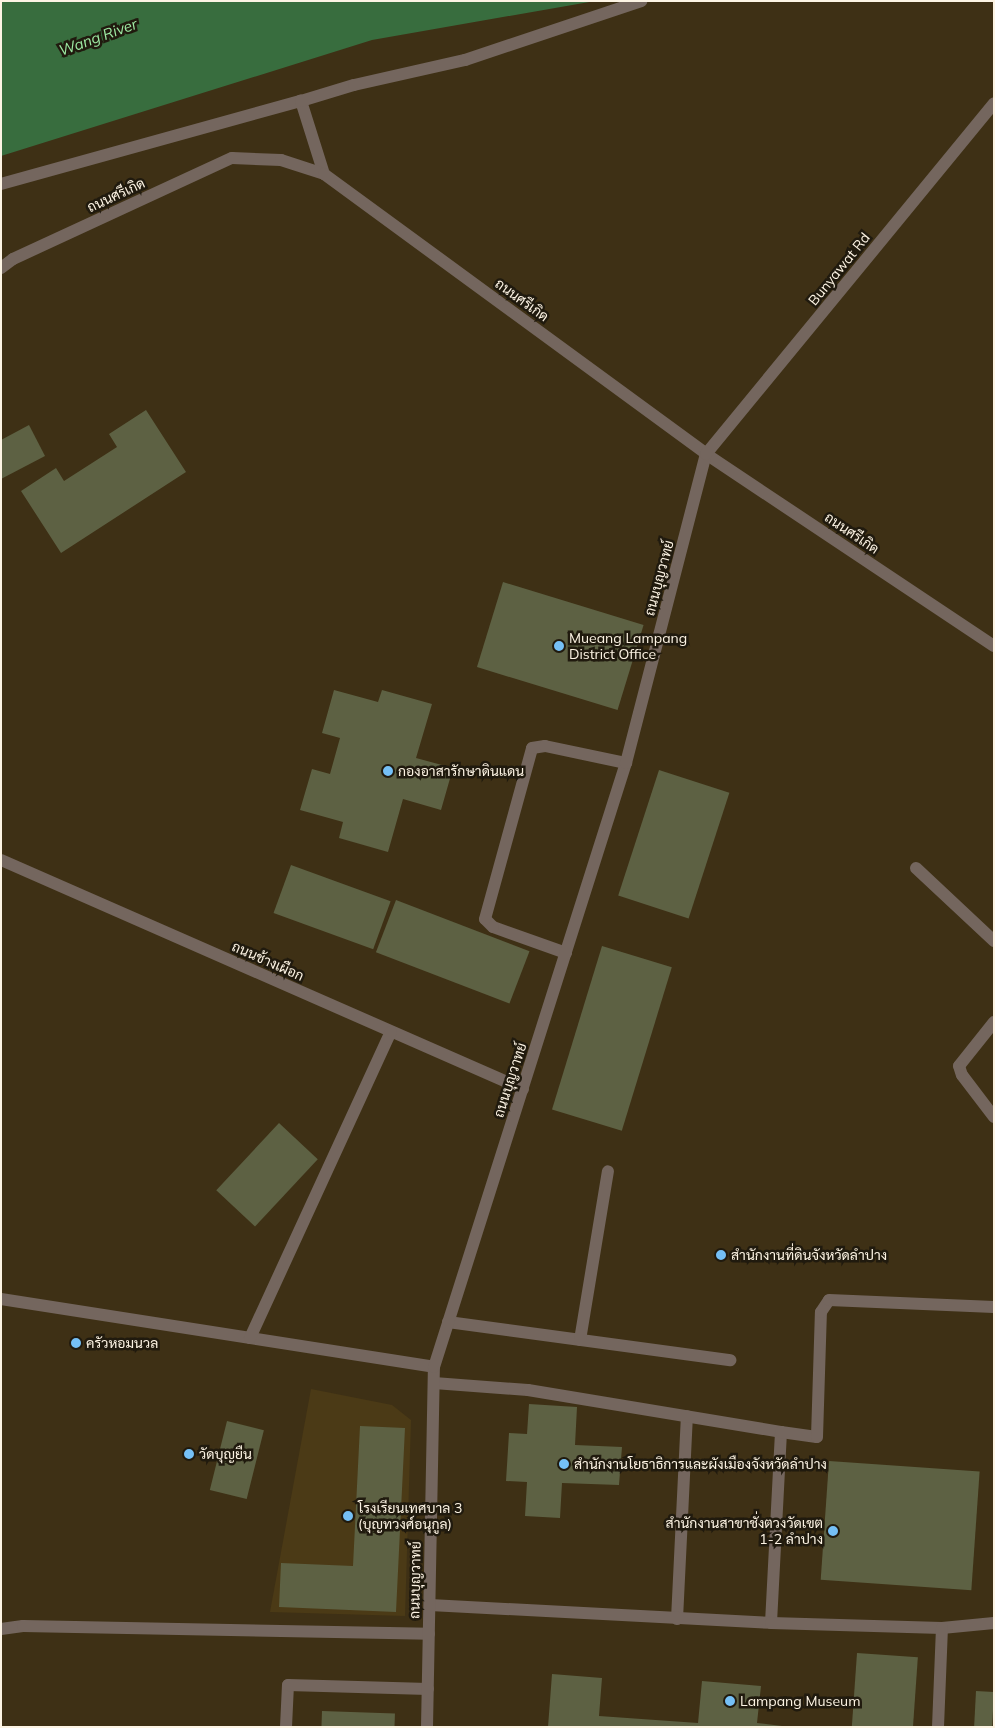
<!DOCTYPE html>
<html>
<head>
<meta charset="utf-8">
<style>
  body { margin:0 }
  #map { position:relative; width:995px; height:1728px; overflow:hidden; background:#3e3015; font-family:Mulish,Sarabun,sans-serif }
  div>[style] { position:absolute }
  .built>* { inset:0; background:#4b3a16 }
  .water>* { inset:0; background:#386d3e }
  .building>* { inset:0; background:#5d6143; transform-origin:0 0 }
  .service>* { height:12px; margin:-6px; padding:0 6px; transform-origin:6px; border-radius:6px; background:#74665e }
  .minor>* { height:12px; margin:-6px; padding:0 6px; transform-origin:6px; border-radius:6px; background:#74665e }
  .dots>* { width:14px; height:14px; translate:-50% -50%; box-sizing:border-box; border:2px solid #201a0e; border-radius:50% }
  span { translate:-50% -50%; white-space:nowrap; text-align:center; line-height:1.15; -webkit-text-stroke:5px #201a0e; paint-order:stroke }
  .street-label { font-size:14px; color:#fdf4e4 }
  .poi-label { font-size:14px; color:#fdf4e4 }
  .left { translate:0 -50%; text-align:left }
  .right { translate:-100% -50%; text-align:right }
  .water-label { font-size:15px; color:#9deaa3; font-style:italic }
  .frame { position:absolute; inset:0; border:2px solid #fdf4e4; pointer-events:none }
</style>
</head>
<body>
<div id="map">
  <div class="built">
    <i style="clip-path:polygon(311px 1389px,392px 1405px,411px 1420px,405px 1616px,270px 1612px)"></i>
  </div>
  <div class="water">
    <i style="clip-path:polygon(1px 1px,595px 1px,372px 40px,1px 156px)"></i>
  </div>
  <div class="building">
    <i style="clip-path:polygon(146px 410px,186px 472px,61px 553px,21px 491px,56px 468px,64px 481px,117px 447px,109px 434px)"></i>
    <i style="clip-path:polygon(29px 425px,45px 456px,1px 479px,1px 440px)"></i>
    <i style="left:503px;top:582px;width:147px;height:89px;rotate:17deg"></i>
    <i style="clip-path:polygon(334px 690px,378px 702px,382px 690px,432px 704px,416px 758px,453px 768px,441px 810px,403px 799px,388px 852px,339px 838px,343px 822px,300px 810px,312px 769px,330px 774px,340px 738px,322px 733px)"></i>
    <i style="left:659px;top:770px;width:74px;height:132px;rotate:18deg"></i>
    <i style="left:291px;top:865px;width:106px;height:51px;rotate:20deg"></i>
    <i style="left:396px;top:900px;width:143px;height:56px;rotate:21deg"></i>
    <i style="left:602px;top:946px;width:73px;height:171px;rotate:17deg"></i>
    <i style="left:279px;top:1123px;width:53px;height:92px;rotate:43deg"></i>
    <i style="clip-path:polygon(529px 1404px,577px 1407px,575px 1445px,622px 1447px,619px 1485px,562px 1483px,560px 1518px,525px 1516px,527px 1482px,506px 1481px,509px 1433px,527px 1434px)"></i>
    <i style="left:227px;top:1421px;width:38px;height:71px;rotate:14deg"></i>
    <i style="clip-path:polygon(360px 1426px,405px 1428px,396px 1612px,279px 1607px,281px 1563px,353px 1566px)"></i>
    <i style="left:829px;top:1461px;width:151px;height:119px;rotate:4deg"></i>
    <i style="left:857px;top:1653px;width:61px;height:74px;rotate:4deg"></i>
    <i style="clip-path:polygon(552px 1674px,602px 1678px,599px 1716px,698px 1723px,702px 1681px,761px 1686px,757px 1723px,790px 1727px,548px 1727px)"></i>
    <i style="left:976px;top:1691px;width:18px;height:36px;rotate:3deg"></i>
    <i style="left:322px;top:1711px;width:73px;height:16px;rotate:2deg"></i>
  </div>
  <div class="service">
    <i style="left:1px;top:184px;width:311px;rotate:-15.5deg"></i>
    <i style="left:566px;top:953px;width:77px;rotate:-160.4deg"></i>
    <i style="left:493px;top:927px;width:11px;rotate:-135deg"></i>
    <i style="left:485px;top:919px;width:177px;rotate:-74.6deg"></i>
    <i style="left:532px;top:748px;width:13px;rotate:-9deg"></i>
    <i style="left:545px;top:746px;width:83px;rotate:11.9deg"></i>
    <i style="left:448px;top:1322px;width:285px;rotate:7.7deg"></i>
    <i style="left:580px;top:1340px;width:171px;rotate:-80.6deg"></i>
    <i style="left:677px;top:1619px;width:203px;rotate:-87.2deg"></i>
    <i style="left:286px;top:1727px;width:42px;rotate:-87.3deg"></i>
    <i style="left:288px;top:1685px;width:140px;rotate:1.6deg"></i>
  </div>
  <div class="minor">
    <i style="left:324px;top:174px;width:77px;rotate:-107.5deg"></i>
    <i style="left:301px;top:101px;width:55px;rotate:-16.8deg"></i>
    <i style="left:354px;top:85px;width:114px;rotate:-12.7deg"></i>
    <i style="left:465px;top:60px;width:186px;rotate:-18.5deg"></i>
    <i style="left:1px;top:268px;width:15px;rotate:-37deg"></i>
    <i style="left:13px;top:259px;width:241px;rotate:-24.8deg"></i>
    <i style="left:232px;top:158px;width:49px;rotate:2.3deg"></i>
    <i style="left:281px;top:160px;width:45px;rotate:18deg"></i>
    <i style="left:324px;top:174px;width:474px;rotate:36.2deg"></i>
    <i style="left:706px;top:454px;width:346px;rotate:33.7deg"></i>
    <i style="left:1px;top:860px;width:570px;rotate:23.69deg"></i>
    <i style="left:916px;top:868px;width:107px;rotate:43.1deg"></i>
    <i style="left:994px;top:1022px;width:56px;rotate:128.5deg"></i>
    <i style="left:959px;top:1066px;width:9px;rotate:72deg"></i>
    <i style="left:962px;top:1075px;width:53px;rotate:52.7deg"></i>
    <i style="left:1px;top:1299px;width:438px;rotate:8.9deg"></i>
    <i style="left:250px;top:1338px;width:337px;rotate:-65.3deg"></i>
    <i style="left:434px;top:1383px;width:94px;rotate:4.3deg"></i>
    <i style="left:528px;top:1390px;width:256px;rotate:9.4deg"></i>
    <i style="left:781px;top:1432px;width:191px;rotate:93deg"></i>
    <i style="left:781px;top:1432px;width:36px;rotate:8deg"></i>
    <i style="left:817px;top:1437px;width:125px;rotate:-88.2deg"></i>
    <i style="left:821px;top:1312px;width:14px;rotate:-56deg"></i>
    <i style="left:829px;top:1300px;width:165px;rotate:2.4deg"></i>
    <i style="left:430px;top:1605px;width:341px;rotate:3deg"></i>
    <i style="left:771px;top:1623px;width:171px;rotate:1.7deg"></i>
    <i style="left:942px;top:1628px;width:52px;rotate:-5.5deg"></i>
    <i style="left:1px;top:1629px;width:22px;rotate:-8deg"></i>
    <i style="left:23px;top:1626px;width:406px;rotate:1.1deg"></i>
    <i style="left:427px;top:1727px;width:360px;rotate:-88.9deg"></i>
    <i style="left:434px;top:1367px;width:634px;rotate:-72.37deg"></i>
    <i style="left:626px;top:763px;width:319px;rotate:-75.5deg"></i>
    <i style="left:706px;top:454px;width:454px;rotate:-50.6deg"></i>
    <i style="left:938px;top:1727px;width:99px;rotate:-87.7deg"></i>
  </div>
  <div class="dots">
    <i style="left:559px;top:646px;background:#75c0f6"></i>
    <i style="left:388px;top:771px;background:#75c0f6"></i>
    <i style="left:721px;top:1255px;background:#75c0f6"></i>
    <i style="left:76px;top:1343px;background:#75c0f6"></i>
    <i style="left:189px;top:1454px;background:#75c0f6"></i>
    <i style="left:564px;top:1464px;background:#75c0f6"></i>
    <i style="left:348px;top:1516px;background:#75c0f6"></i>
    <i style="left:833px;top:1531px;background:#75c0f6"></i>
    <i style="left:730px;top:1701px;background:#75c0f6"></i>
  </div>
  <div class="street-label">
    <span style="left:116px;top:195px;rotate:-25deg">ถนนศรีเกิด</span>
    <span style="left:839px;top:269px;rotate:-51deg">Bunyawat Rd</span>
    <span style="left:522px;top:300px;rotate:36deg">ถนนศรีเกิด</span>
    <span style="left:852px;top:533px;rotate:34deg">ถนนศรีเกิด</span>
    <span style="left:659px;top:578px;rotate:-75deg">ถนนบุญวาทย์</span>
    <span style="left:268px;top:961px;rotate:24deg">ถนนช้างเผือก</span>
    <span style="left:510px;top:1080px;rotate:-72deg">ถนนบุญวาทย์</span>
    <span style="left:415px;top:1580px;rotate:-89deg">ถนนบุญวาทย์</span>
  </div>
  <div class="poi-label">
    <span class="left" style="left:569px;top:646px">Mueang Lampang<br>District Office</span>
    <span class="left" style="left:398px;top:771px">กองอาสารักษาดินแดน</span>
    <span class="left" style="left:731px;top:1255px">สำนักงานที่ดินจังหวัดลำปาง</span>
    <span class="left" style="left:86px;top:1343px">ครัวหอมนวล</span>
    <span class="left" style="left:199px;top:1454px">วัดบุญยืน</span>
    <span class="left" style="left:574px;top:1464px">สำนักงานโยธาธิการและผังเมืองจังหวัดลำปาง</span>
    <span class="left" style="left:358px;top:1516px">โรงเรียนเทศบาล 3<br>(บุญทวงศ์อนุกูล)</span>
    <span class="right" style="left:823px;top:1531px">สำนักงานสาขาชั่งตวงวัดเขต<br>1-2 ลำปาง</span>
    <span class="left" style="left:740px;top:1701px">Lampang Museum</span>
  </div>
  <div class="water-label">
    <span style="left:98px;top:37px;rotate:-20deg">Wang River</span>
  </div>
  <div class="frame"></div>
</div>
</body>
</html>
